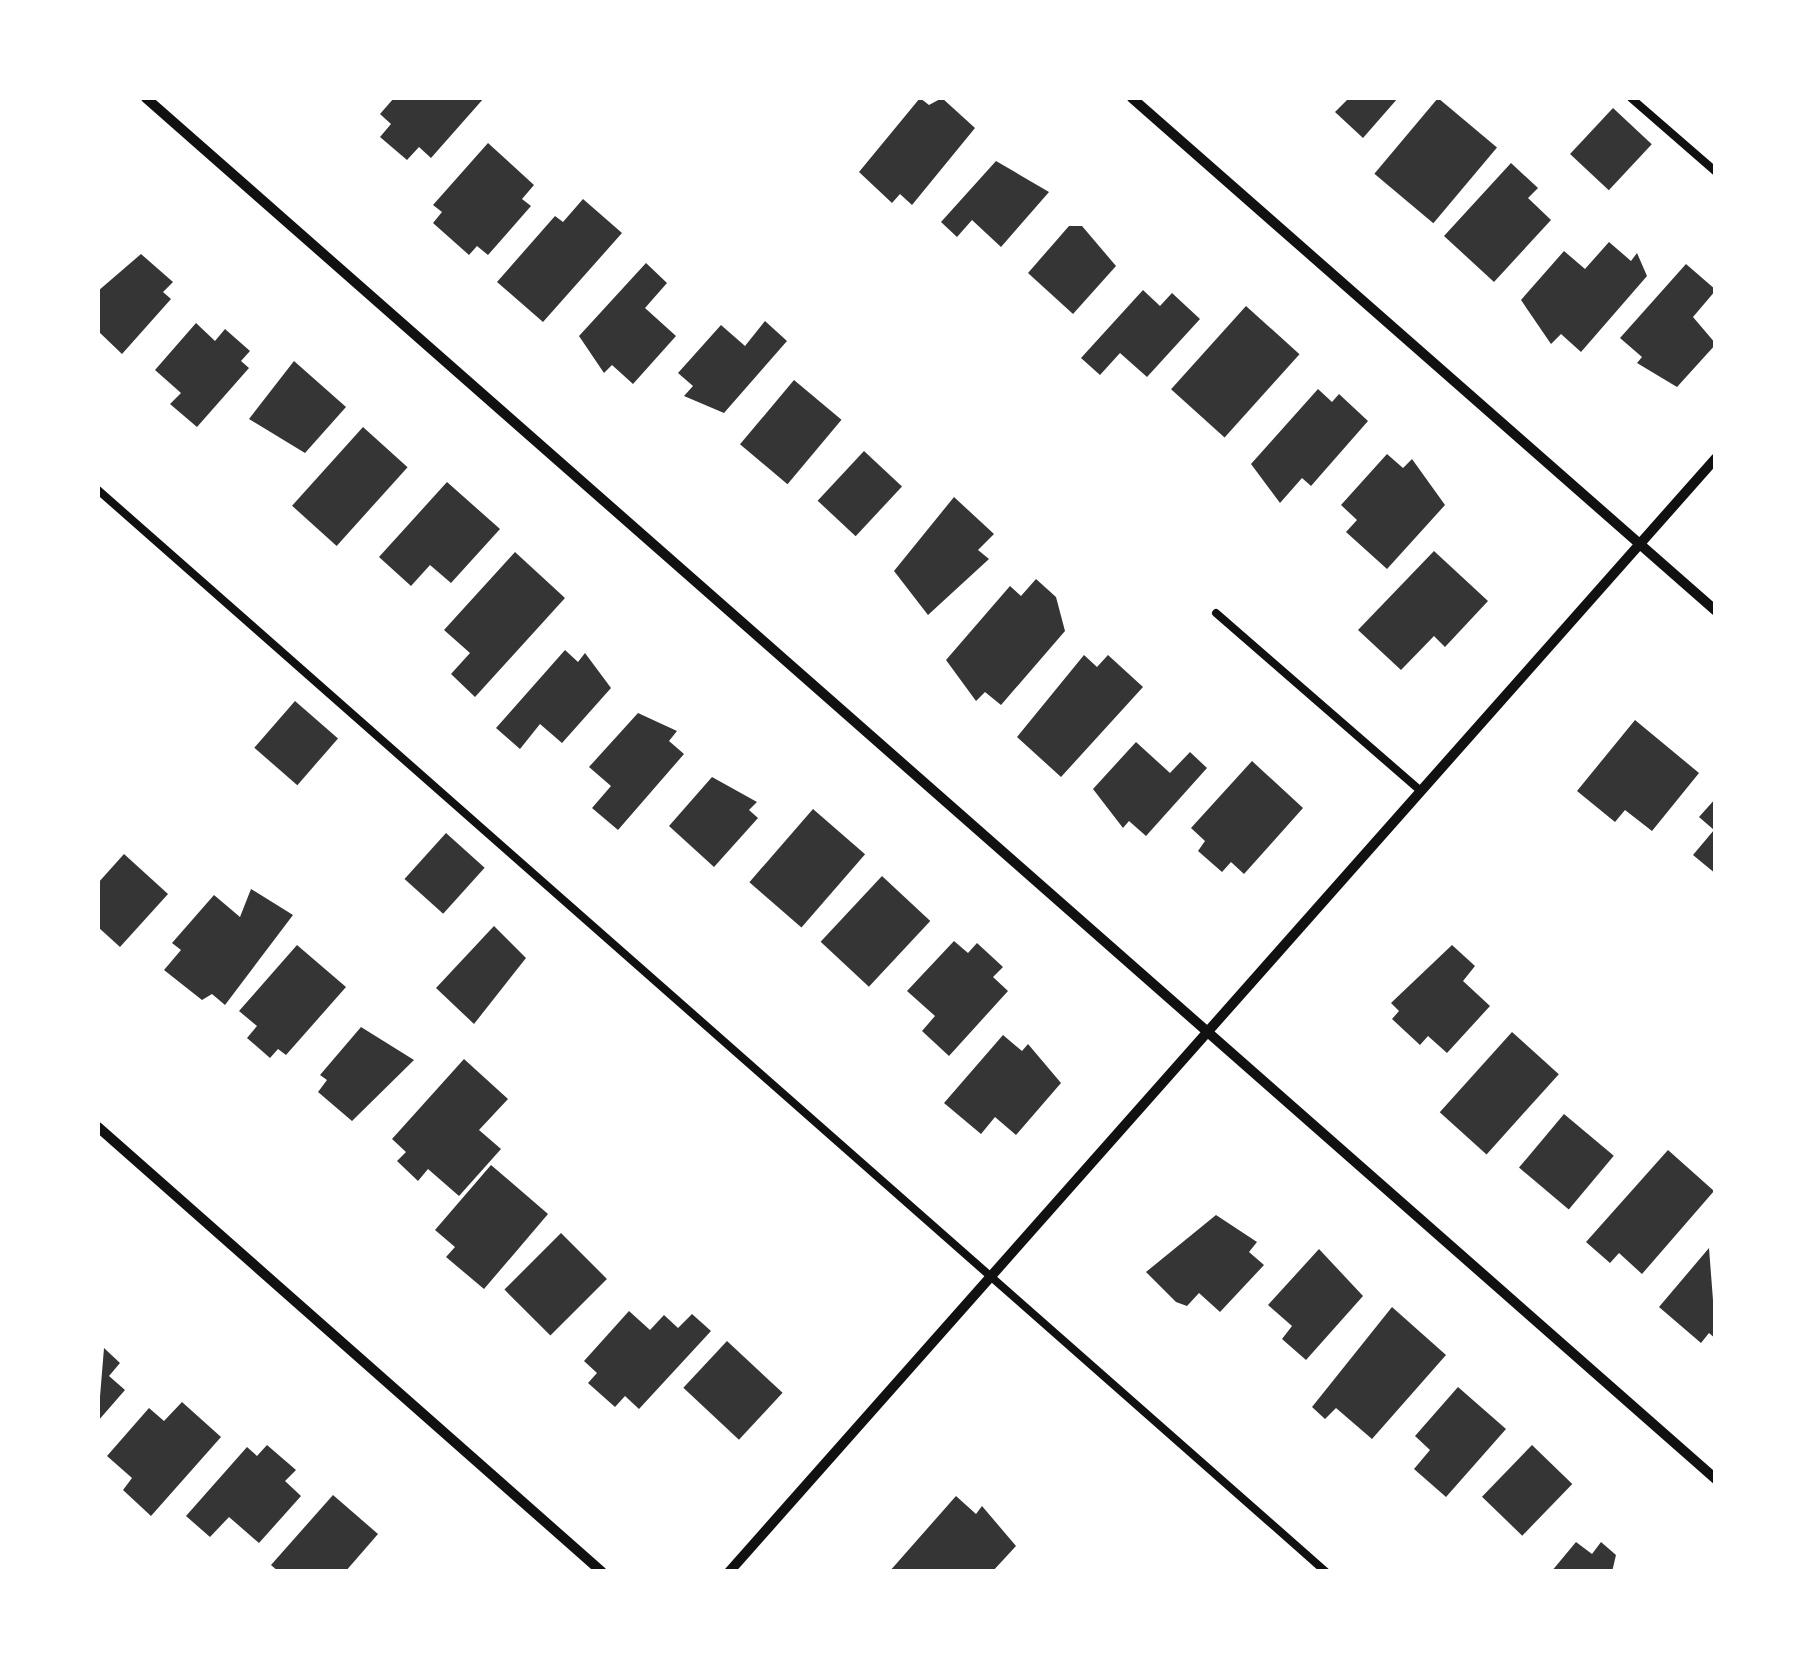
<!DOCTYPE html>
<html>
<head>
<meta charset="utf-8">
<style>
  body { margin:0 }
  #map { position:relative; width:1813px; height:1669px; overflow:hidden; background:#fff; font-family:Literata,serif }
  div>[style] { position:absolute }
  .building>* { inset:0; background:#353535; transform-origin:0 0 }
  .service>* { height:8px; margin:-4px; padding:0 4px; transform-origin:4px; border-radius:4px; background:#111 }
  .minor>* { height:10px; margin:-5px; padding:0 5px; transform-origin:5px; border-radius:5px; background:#111 }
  span { translate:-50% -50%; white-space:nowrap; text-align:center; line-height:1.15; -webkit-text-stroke:10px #fff; paint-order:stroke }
  .frame { position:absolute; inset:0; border:100px solid #fff; pointer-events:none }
</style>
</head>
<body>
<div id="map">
  <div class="building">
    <i style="clip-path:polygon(394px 98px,484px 98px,431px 158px,419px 147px,407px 160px,380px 137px,391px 124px,380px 114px)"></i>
    <i style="clip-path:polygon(920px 98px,929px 105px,942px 98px,975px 128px,912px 205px,900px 194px,892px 203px,859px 172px)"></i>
    <i style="clip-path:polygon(1349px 98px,1398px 98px,1363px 138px,1335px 112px)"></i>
    <i style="left:1438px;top:98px;width:77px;height:99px;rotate:40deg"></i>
    <i style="left:1613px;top:108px;width:53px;height:63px;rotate:43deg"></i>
    <i style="clip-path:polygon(488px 143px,534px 185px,522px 199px,531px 206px,488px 255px,477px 246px,469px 255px,433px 223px,442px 212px,433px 205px)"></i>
    <i style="clip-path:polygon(996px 161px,1049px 192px,1001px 247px,972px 220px,957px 237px,941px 222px)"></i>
    <i style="clip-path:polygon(1511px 163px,1538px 188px,1528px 198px,1551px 220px,1494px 282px,1444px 236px)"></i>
    <i style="clip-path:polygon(583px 199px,622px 233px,543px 322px,497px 282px,555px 216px,563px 222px)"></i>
    <i style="clip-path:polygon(1069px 226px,1082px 226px,1116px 266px,1073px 314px,1028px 273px)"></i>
    <i style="clip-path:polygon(1609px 242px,1631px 261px,1637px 253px,1647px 276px,1581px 352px,1561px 334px,1551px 344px,1521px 300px,1564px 251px,1585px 269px)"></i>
    <i style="clip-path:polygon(141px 254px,173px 282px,163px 292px,171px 299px,122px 354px,98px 331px,98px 291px)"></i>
    <i style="clip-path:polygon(646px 263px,667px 283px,645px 308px,676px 336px,633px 384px,612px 365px,604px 373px,579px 336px)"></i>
    <i style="clip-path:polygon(1686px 264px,1716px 290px,1693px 317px,1716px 344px,1677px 387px,1637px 363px,1642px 357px,1620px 338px)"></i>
    <i style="clip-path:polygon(1143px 290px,1160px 306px,1172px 293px,1200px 319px,1147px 377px,1120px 353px,1100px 375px,1081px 358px)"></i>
    <i style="left:1246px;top:306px;width:72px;height:112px;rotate:42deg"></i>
    <i style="clip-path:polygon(765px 321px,787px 341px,724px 413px,684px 396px,693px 386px,678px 373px,721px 325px,745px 346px)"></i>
    <i style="clip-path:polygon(196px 323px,215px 341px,225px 329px,250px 351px,241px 361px,249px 368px,197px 427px,170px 404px,181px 393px,155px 370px)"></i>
    <i style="clip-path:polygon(294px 361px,346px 407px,305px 453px,249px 419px)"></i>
    <i style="left:794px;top:380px;width:62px;height:84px;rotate:40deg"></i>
    <i style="clip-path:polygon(1318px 389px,1332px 402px,1339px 394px,1368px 421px,1311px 486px,1302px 478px,1280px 503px,1251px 464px)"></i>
    <i style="left:363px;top:427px;width:60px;height:106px;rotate:42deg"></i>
    <i style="left:864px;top:451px;width:52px;height:68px;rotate:43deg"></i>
    <i style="clip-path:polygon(1387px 454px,1403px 468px,1412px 459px,1445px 505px,1387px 569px,1346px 532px,1357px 520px,1341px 505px)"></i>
    <i style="clip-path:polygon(447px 482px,500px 529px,451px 583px,430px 565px,411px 586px,379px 557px)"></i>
    <i style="clip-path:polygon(954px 497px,994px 534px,978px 550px,989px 559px,928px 615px,894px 571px)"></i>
    <i style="clip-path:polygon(1434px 551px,1488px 601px,1445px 647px,1434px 636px,1401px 670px,1358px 630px)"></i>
    <i style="clip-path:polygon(515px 552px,565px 598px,475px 697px,451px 674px,470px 653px,444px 630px)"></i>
    <i style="clip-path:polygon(1036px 579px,1056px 597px,1065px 631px,1001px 705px,985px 692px,976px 701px,946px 660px,1010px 586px,1021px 596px)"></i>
    <i style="clip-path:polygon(565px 650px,578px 662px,585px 653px,611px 688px,562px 743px,540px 724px,520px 749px,496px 728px)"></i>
    <i style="clip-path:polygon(1084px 655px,1097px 667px,1108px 655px,1143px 687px,1061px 777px,1017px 737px)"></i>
    <i style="left:295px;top:701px;width:57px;height:62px;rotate:41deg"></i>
    <i style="clip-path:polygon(638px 713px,677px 731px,669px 741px,684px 754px,618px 830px,592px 808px,611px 786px,589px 767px)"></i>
    <i style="clip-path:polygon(1635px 720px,1699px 773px,1652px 831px,1625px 810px,1615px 822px,1577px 791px)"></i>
    <i style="clip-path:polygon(1136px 742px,1170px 773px,1190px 752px,1207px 768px,1146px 836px,1129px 821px,1123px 828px,1093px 789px)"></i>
    <i style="clip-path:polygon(1252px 761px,1303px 808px,1244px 874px,1231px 862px,1222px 872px,1198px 851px,1205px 841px,1191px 828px)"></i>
    <i style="clip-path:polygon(712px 777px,757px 802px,749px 810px,758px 818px,714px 867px,669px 826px)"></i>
    <i style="clip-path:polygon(1716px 798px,1716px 874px,1693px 855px,1714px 830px,1699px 817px)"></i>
    <i style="left:813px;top:809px;width:69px;height:97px;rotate:41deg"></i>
    <i style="left:446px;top:833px;width:52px;height:62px;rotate:42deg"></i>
    <i style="clip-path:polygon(124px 854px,168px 894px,120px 947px,98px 927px,98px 883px)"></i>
    <i style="left:882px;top:876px;width:66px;height:90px;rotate:43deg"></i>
    <i style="clip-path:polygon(251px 889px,293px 915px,225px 1005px,212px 994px,202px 1000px,164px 970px,181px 950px,172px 943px,214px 895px,240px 917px)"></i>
    <i style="clip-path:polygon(494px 926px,526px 958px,474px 1024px,436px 988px)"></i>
    <i style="clip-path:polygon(954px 941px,968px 953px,977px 943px,1003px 967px,993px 977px,1008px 991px,949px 1056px,922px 1031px,935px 1016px,907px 991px)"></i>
    <i style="clip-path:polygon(297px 945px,346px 987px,286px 1055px,278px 1049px,270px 1058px,247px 1038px,257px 1026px,239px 1011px)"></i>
    <i style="clip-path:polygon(1452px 945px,1475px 966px,1463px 981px,1490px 1006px,1447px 1053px,1428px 1036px,1420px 1045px,1392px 1019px,1399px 1011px,1391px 1003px)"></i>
    <i style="clip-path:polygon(361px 1027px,414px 1060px,352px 1121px,318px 1092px,327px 1080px,320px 1075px)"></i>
    <i style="left:1512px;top:1032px;width:63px;height:108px;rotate:42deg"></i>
    <i style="clip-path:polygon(1003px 1035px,1022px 1051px,1028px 1044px,1061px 1083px,1016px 1135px,995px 1117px,981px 1134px,944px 1103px)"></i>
    <i style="clip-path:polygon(464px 1059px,508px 1099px,479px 1130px,501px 1149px,459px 1196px,428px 1169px,418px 1181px,397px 1161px,406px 1152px,392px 1139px)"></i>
    <i style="left:1564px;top:1114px;width:65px;height:70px;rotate:40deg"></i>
    <i style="clip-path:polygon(1668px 1150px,1714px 1191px,1642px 1274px,1619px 1253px,1610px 1263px,1586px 1242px)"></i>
    <i style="clip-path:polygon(491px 1165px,548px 1214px,484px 1289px,446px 1257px,455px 1247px,435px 1230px)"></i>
    <i style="clip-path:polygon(1216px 1215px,1257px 1242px,1249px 1252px,1264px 1265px,1220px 1312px,1199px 1293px,1187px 1306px,1176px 1302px,1146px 1272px)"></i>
    <i style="left:561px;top:1233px;width:65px;height:80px;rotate:45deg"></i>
    <i style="clip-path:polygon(1709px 1248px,1716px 1339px,1709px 1333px,1701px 1343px,1659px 1307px)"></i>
    <i style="clip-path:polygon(1319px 1249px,1363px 1296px,1306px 1360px,1282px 1339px,1292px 1326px,1268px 1305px)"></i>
    <i style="clip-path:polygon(1392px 1307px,1446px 1355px,1372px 1439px,1336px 1408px,1325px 1419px,1312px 1407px)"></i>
    <i style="clip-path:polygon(629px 1311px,650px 1330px,664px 1315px,678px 1328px,692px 1314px,711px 1331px,639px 1409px,625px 1396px,615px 1407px,588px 1383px,597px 1373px,584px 1361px)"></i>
    <i style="left:727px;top:1341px;width:76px;height:64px;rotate:43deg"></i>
    <i style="clip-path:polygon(104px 1348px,120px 1363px,109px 1376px,125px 1390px,98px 1421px)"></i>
    <i style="clip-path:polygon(1458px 1387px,1506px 1429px,1446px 1497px,1414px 1469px,1430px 1450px,1415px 1436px)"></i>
    <i style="clip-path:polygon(182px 1402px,221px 1437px,151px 1516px,123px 1490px,132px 1478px,107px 1456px,149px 1408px,164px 1421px)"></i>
    <i style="clip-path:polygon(267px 1445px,296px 1470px,285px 1481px,301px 1496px,259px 1543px,229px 1517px,210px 1537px,186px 1516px,247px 1447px,257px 1456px)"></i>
    <i style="left:1532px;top:1445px;width:56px;height:72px;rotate:44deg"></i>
    <i style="clip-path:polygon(333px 1495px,378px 1534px,345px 1572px,279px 1572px,271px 1565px)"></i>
    <i style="clip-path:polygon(956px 1496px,976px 1514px,982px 1506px,1016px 1546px,992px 1572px,889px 1572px)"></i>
    <i style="clip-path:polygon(1576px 1542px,1592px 1554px,1601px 1542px,1616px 1555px,1612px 1572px,1551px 1572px)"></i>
  </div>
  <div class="service">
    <i style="left:1631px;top:98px;width:113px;rotate:41deg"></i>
    <i style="left:98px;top:490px;width:1637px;rotate:41.38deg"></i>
    <i style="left:1216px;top:613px;width:271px;rotate:41deg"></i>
  </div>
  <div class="minor">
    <i style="left:146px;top:98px;width:2091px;rotate:41.34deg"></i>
    <i style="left:1132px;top:98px;width:777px;rotate:41.3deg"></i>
    <i style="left:98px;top:1127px;width:672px;rotate:41.44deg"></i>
    <i style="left:729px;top:1572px;width:1488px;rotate:-48.46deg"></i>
  </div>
  <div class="frame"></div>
</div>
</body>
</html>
